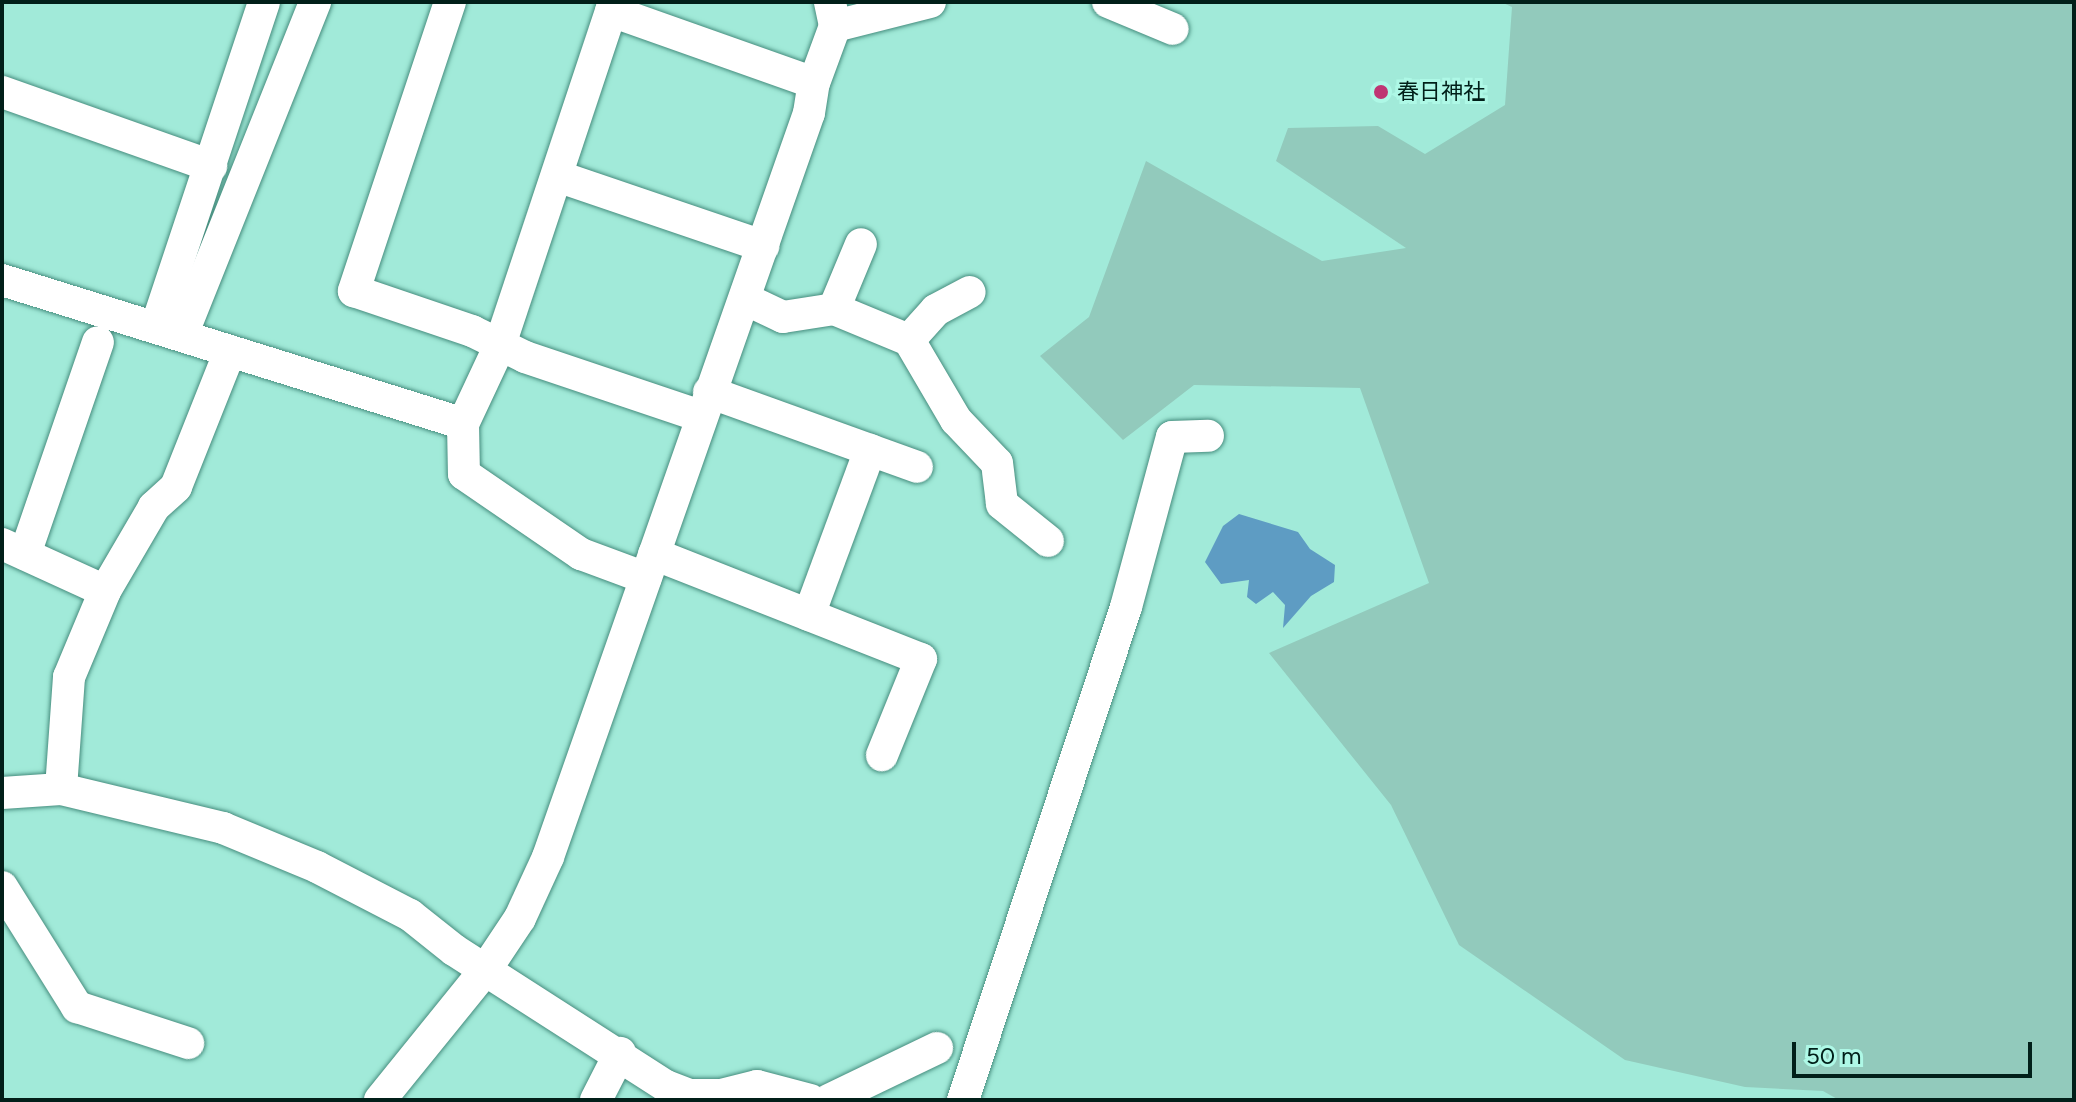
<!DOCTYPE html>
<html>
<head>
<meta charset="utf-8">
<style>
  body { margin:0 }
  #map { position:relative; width:2076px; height:1102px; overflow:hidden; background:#a1ead9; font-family:Figtree,"Noto Sans JP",sans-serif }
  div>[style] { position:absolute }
  .green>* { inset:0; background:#92cabc }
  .water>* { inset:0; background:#5e9cc3 }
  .roads { filter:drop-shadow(0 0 2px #468d7e) drop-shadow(0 0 2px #468d7e) }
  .street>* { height:32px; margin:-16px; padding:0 16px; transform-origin:16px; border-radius:16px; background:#fff }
  .dots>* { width:22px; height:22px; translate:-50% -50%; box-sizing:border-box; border:4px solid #aef8e6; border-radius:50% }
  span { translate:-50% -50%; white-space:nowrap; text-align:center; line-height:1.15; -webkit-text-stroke:6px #aef8e6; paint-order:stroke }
  .poi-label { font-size:22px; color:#011f19 }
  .left { translate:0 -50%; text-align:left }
  .frame { position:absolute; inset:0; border:4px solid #011f19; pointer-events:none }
  .scale { position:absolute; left:1792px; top:1042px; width:240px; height:36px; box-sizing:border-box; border:4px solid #011f19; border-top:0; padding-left:10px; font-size:24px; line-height:28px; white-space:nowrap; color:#011f19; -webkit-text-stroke:6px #aef8e6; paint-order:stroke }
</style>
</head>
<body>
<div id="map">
  <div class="green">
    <i style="clip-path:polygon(1501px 2px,2074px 2px,2074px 1100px,1839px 1100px,1823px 1091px,1745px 1087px,1625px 1060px,1459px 945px,1391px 805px,1269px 653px,1429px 583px,1360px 388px,1194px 385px,1123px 440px,1040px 356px,1089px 317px,1146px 161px,1322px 261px,1406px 248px,1276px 161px,1288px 128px,1378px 126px,1425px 154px,1505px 105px,1512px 7px)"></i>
  </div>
  <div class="water">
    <i style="clip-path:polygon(1239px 514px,1298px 532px,1310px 549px,1335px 565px,1334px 582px,1311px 596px,1283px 628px,1285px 605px,1273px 592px,1256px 604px,1247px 597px,1249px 580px,1221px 584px,1205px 562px,1223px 526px)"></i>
  </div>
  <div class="roads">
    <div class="street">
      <i style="left:450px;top:2px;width:305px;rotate:108.4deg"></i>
      <i style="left:354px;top:291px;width:125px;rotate:18.7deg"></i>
      <i style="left:472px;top:331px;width:59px;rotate:26.1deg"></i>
      <i style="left:525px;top:357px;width:185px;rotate:18.6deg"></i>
      <i style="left:614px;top:2px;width:361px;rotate:108.4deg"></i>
      <i style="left:500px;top:345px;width:87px;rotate:115.1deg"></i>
      <i style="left:463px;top:424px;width:50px;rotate:88.9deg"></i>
      <i style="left:464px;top:474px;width:142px;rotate:34.4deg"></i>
      <i style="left:581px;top:554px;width:69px;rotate:20.3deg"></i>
      <i style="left:1108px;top:2px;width:70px;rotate:22.6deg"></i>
      <i style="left:611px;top:11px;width:215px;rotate:19.5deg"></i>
      <i style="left:835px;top:26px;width:98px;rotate:-14.2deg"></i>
      <i style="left:2px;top:92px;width:222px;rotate:19.5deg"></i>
      <i style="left:557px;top:176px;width:218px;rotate:18.8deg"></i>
      <i style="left:2px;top:280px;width:483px;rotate:17.3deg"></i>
      <i style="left:745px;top:299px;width:42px;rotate:25.3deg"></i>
      <i style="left:783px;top:317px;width:52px;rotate:-8.9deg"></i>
      <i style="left:834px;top:309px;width:81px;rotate:22.5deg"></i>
      <i style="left:909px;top:340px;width:93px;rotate:59.6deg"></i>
      <i style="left:956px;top:420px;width:59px;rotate:46.4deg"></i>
      <i style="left:997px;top:463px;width:41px;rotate:83deg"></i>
      <i style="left:1002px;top:504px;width:59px;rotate:38.8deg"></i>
      <i style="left:834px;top:309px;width:70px;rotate:-67.4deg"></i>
      <i style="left:156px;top:327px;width:342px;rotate:-71.6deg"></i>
      <i style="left:182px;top:335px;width:359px;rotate:-68.2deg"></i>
      <i style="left:909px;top:340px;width:40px;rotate:-48deg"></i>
      <i style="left:936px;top:310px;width:38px;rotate:-28deg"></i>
      <i style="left:230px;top:351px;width:146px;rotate:111.7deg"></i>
      <i style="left:176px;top:487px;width:30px;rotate:138deg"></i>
      <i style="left:154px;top:507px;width:97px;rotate:120.3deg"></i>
      <i style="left:105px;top:591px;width:93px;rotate:112.7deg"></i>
      <i style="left:69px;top:677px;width:112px;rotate:94.1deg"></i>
      <i style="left:61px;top:789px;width:167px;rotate:13.5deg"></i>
      <i style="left:223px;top:828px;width:102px;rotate:22.5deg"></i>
      <i style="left:317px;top:867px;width:105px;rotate:27.3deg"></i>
      <i style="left:410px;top:915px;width:56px;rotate:38.5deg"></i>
      <i style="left:454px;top:950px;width:252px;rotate:32.7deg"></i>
      <i style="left:666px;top:1086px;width:25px;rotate:21deg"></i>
      <i style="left:689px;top:1095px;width:32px"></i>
      <i style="left:721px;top:1095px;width:37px;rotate:-14deg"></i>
      <i style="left:757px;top:1086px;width:55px;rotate:14.8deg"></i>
      <i style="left:709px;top:392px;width:221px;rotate:19.8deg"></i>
      <i style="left:2px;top:544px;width:113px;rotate:24.5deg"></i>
      <i style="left:25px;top:554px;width:224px;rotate:-71deg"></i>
      <i style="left:654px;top:554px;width:287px;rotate:21.5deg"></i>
      <i style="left:921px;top:659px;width:104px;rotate:112.1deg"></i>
      <i style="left:809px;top:615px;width:176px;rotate:-69.7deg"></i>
      <i style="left:2px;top:793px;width:59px;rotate:-3.9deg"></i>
      <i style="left:2px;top:887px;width:142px;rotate:58deg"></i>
      <i style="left:77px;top:1007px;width:117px;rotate:18deg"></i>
      <i style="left:380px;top:1100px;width:169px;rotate:-51deg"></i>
      <i style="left:486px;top:969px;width:61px;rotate:-56.3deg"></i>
      <i style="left:520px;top:918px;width:67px;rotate:-65.3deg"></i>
      <i style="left:548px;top:857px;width:788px;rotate:-70.67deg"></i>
      <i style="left:809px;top:113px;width:30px;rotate:-81deg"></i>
      <i style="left:814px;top:83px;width:61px;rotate:-69.8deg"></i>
      <i style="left:835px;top:26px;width:25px;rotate:-102deg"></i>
      <i style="left:596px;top:1100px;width:53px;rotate:-62.9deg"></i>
      <i style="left:829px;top:1100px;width:120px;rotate:-25.7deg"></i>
      <i style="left:963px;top:1100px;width:519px;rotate:-71.7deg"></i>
      <i style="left:1126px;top:607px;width:176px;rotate:-74.9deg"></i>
      <i style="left:1172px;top:437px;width:36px;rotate:-2deg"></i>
    </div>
  </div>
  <div class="dots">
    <i style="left:1381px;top:92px;background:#bf3673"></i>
  </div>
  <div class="poi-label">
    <span class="left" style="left:1397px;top:92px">春日神社</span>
  </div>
  <div class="frame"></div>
  <div class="scale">50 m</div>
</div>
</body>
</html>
